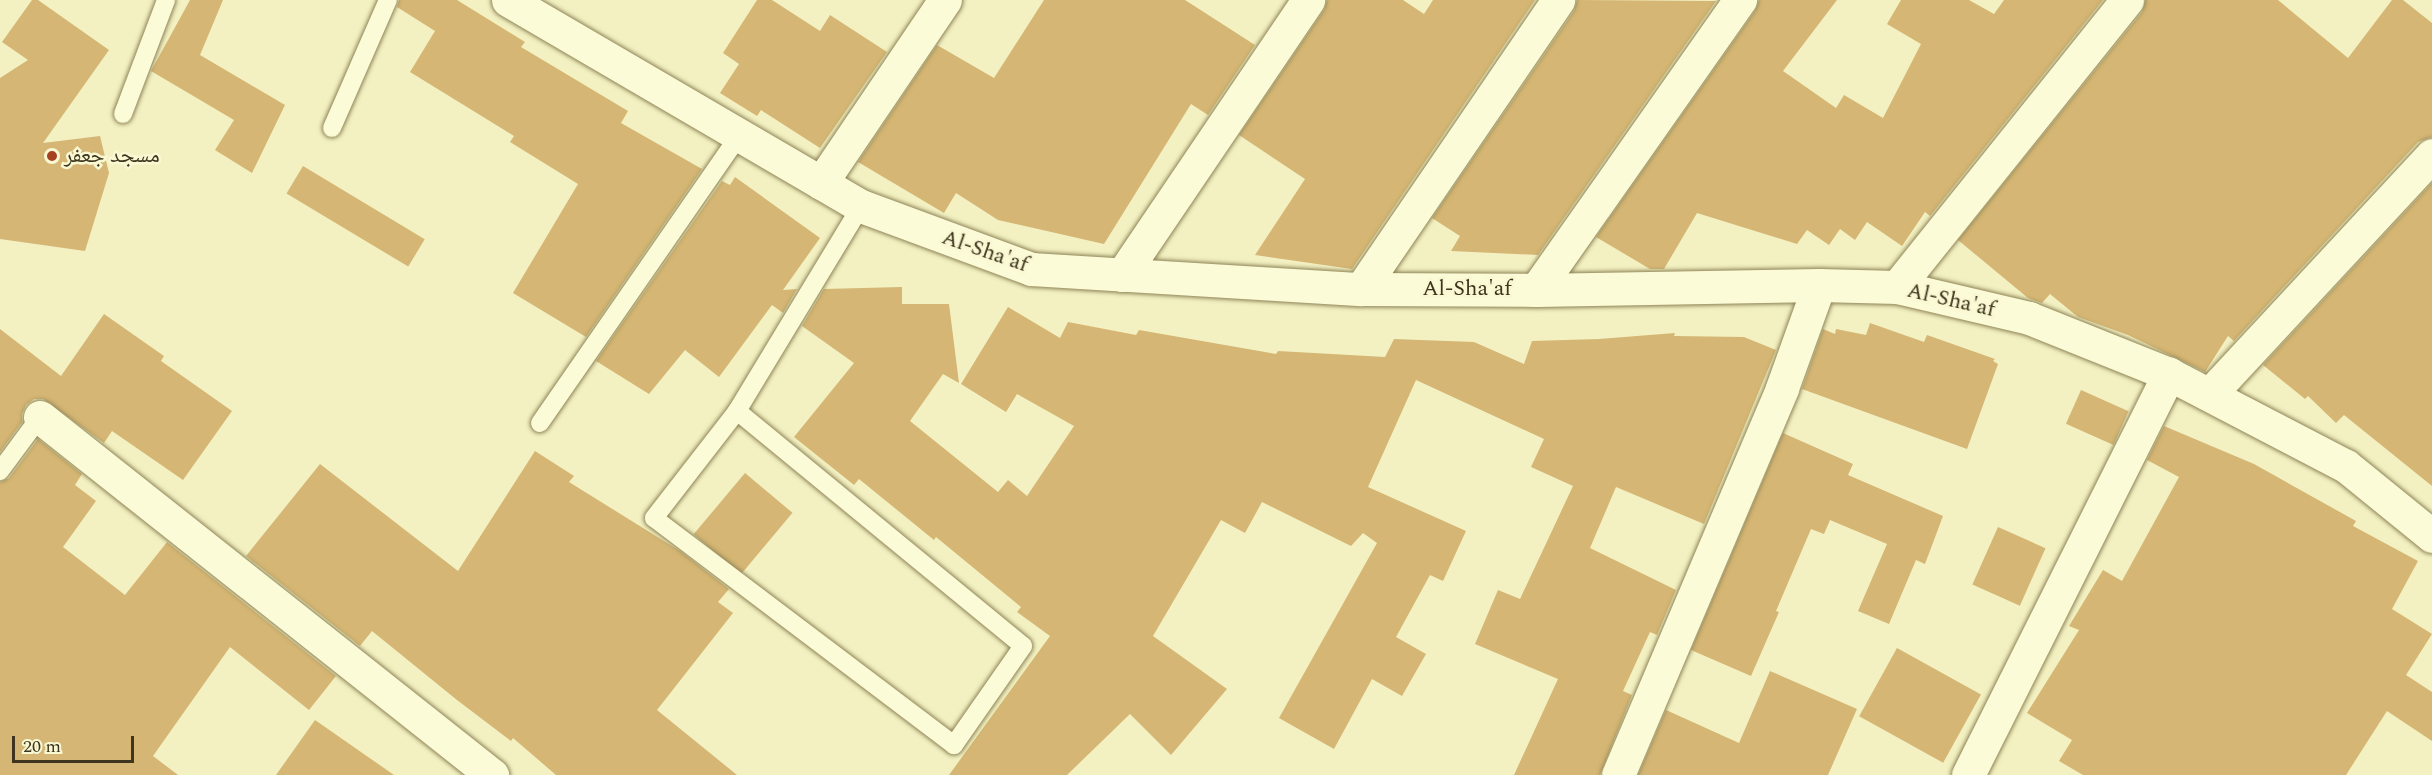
<!DOCTYPE html>
<html>
<head>
<meta charset="utf-8">
<style>
  body { margin:0 }
  #map { position:relative; width:2432px; height:775px; overflow:hidden; background:#f3f1c2; font-family:Spectral,"Noto Naskh Arabic",serif }
  div>[style] { position:absolute }
  .building>* { inset:0; background:#d5b674; transform-origin:0 0 }
  .roads { filter:drop-shadow(0 0 2px #8f8457) drop-shadow(0 0 2px #8f8457) }
  .lane>* { height:18px; margin:-9px; padding:0 9px; transform-origin:9px; border-radius:9px; background:#fcfbd7 }
  .street>* { height:33px; margin:-16.5px; padding:0 16.5px; transform-origin:16.5px; border-radius:16.5px; background:#fcfbd7 }
  .secondary>* { height:33px; margin:-16.5px; padding:0 16.5px; transform-origin:16.5px; border-radius:16.5px; background:#fcfbd7 }
  .dots>* { width:16px; height:16px; translate:-50% -50%; box-sizing:border-box; border:3px solid #f9f8d3; border-radius:50% }
  span { translate:-50% -50%; white-space:nowrap; text-align:center; line-height:1.15; -webkit-text-stroke:5px #f9f8d3; paint-order:stroke }
  .poi-label { font-size:22px; color:#3d351d }
  .left { translate:0 -50%; text-align:left }
  .street-label { font-size:22px; color:#3d351d }
  .scale { position:absolute; left:12px; top:736px; width:122px; height:27px; box-sizing:border-box; border:3px solid #3d351d; border-top:0; padding-left:8px; font-size:18px; line-height:21px; white-space:nowrap; color:#3d351d; -webkit-text-stroke:4px #f9f8d3; paint-order:stroke }
</style>
</head>
<body>
<div id="map">
  <div class="building">
    <i style="clip-path:polygon(32px 0,38px 0,109px 50px,43px 143px,100px 136px,109px 173px,85px 251px,0 239px,0 78px,28px 60px,2px 42px)"></i>
    <i style="clip-path:polygon(190px 0,223px 0,200px 55px,285px 105px,252px 173px,215px 150px,234px 120px,151px 71px)"></i>
    <i style="clip-path:polygon(399px 0,457px 0,525px 42px,521px 47px,628px 111px,621px 123px,702px 169px,586px 337px,513px 293px,578px 184px,510px 142px,514px 136px,410px 72px,435px 31px,397px 7px)"></i>
    <i style="clip-path:polygon(757px 0,772px 0,820px 31px,830px 15px,887px 52px,820px 148px,761px 110px,757px 116px,720px 93px,739px 64px,723px 53px)"></i>
    <i style="clip-path:polygon(1044px 0,1185px 0,1255px 45px,1208px 115px,1191px 104px,1104px 244px,998px 220px,956px 193px,944px 213px,858px 162px,937px 45px,994px 78px)"></i>
    <i style="clip-path:polygon(1327px 0,1403px 0,1424px 14px,1433px 0,1535px 0,1352px 269px,1255px 255px,1305px 179px,1239px 135px,1324px 10px)"></i>
    <i style="clip-path:polygon(1577px 0,1716px 1px,1538px 255px,1451px 251px,1460px 236px,1432px 218px,1574px 11px)"></i>
    <i style="clip-path:polygon(1759px 0,1837px 0,1783px 71px,1836px 108px,1844px 95px,1883px 118px,1921px 44px,1887px 24px,1901px 0,1969px 0,1994px 14px,2004px 0,2103px 0,1930px 216px,1925px 212px,1902px 246px,1867px 222px,1855px 240px,1840px 229px,1829px 245px,1807px 230px,1797px 244px,1697px 213px,1664px 269px,1650px 269px,1596px 237px,1755px 11px)"></i>
    <i style="clip-path:polygon(2145px 0,2278px 0,2348px 58px,2392px 0,2403px 0,2432px 23px,2432px 137px,2418px 142px,2234px 341px,2228px 336px,2205px 372px,2128px 335px,2078px 317px,2050px 294px,2042px 303px,2028px 298px,1958px 240px,2142px 12px)"></i>
    <i style="left:303px;top:166px;width:142px;height:32px;rotate:31deg"></i>
    <i style="clip-path:polygon(735px 177px,820px 238px,783px 290px,797px 289px,783px 313px,772px 305px,719px 377px,685px 350px,649px 394px,596px 361px,722px 181px,730px 185px)"></i>
    <i style="clip-path:polygon(2432px 183px,2432px 486px,2344px 415px,2336px 423px,2308px 396px,2305px 399px,2263px 365px)"></i>
    <i style="clip-path:polygon(902px 287px,902px 304px,949px 304px,959px 383px,943px 374px,910px 421px,998px 492px,1008px 480px,1027px 496px,1074px 426px,1017px 394px,1006px 412px,961px 384px,1008px 307px,1060px 338px,1068px 322px,1136px 335px,1139px 330px,1276px 354px,1278px 351px,1385px 357px,1394px 339px,1474px 342px,1524px 364px,1532px 341px,1599px 339px,1675px 333px,1674px 336px,1744px 337px,1776px 350px,1704px 524px,1616px 487px,1590px 548px,1676px 590px,1657px 635px,1650px 632px,1623px 691px,1632px 695px,1600px 775px,1514px 775px,1558px 679px,1475px 644px,1498px 590px,1520px 599px,1573px 486px,1531px 467px,1544px 439px,1416px 380px,1368px 487px,1466px 531px,1443px 581px,1430px 575px,1396px 637px,1426px 654px,1402px 696px,1372px 679px,1334px 749px,1279px 718px,1377px 543px,1363px 533px,1351px 546px,1262px 502px,1245px 533px,1221px 520px,1153px 636px,1227px 689px,1171px 755px,1130px 714px,1067px 775px,949px 775px,1050px 636px,1017px 612px,1021px 607px,936px 537px,934px 540px,859px 479px,854px 485px,794px 437px,854px 363px,802px 326px,824px 289px)"></i>
    <i style="clip-path:polygon(104px 314px,164px 356px,161px 361px,232px 411px,183px 480px,112px 431px,104px 443px,43px 399px,34px 399px,26px 405px,22px 414px,22px 422px,0 452px,0 329px,61px 376px)"></i>
    <i style="clip-path:polygon(1870px 323px,1924px 342px,1927px 335px,1995px 359px,1993px 361px,1998px 364px,1967px 449px,1802px 389px,1823px 329px,1835px 334px,1836px 329px,1866px 335px)"></i>
    <i style="left:2081px;top:390px;width:52px;height:37px;rotate:24deg"></i>
    <i style="clip-path:polygon(2164px 426px,2254px 464px,2356px 521px,2353px 526px,2418px 561px,2392px 609px,2432px 634px,2406px 675px,2432px 692px,2432px 741px,2387px 711px,2346px 775px,2083px 775px,2059px 761px,2072px 740px,2027px 713px,2079px 630px,2069px 626px,2103px 570px,2122px 581px,2179px 477px,2147px 460px)"></i>
    <i style="clip-path:polygon(1783px 433px,1853px 464px,1848px 475px,1943px 516px,1925px 564px,1916px 560px,1889px 624px,1858px 611px,1887px 544px,1830px 520px,1824px 534px,1811px 529px,1776px 611px,1779px 612px,1751px 676px,1691px 650px)"></i>
    <i style="clip-path:polygon(38px 439px,82px 474px,75px 485px,96px 501px,63px 547px,125px 595px,167px 542px,336px 676px,309px 710px,230px 647px,153px 756px,178px 775px,0 775px,0 482px,9px 478px)"></i>
    <i style="clip-path:polygon(535px 451px,574px 476px,569px 482px,680px 551px,729px 589px,718px 602px,733px 613px,657px 710px,737px 775px,556px 775px,513px 738px,511px 741px,457px 700px,372px 631px,360px 646px,246px 556px,320px 464px,458px 571px)"></i>
    <i style="left:745px;top:473px;width:62px;height:80px;rotate:40deg"></i>
    <i style="left:1998px;top:527px;width:52px;height:63px;rotate:24deg"></i>
    <i style="left:1897px;top:648px;width:96px;height:78px;rotate:29deg"></i>
    <i style="clip-path:polygon(1770px 671px,1857px 709px,1828px 775px,1638px 775px,1666px 710px,1739px 743px)"></i>
    <i style="clip-path:polygon(315px 720px,394px 775px,276px 775px)"></i>
  </div>
  <div class="roads">
    <div class="lane">
      <i style="left:123px;top:114px;width:122px;rotate:-69.3deg"></i>
      <i style="left:332px;top:128px;width:140px;rotate:-66.4deg"></i>
      <i style="left:737px;top:411px;width:370px;rotate:39.4deg"></i>
      <i style="left:1023px;top:646px;width:121px;rotate:124.9deg"></i>
      <i style="left:954px;top:745px;width:376px;rotate:-142.9deg"></i>
      <i style="left:654px;top:518px;width:135px;rotate:-52.2deg"></i>
      <i style="left:737px;top:411px;width:240px;rotate:-58.8deg"></i>
      <i style="left:540px;top:423px;width:349px;rotate:-55.3deg"></i>
      <i style="left:0;top:471px;width:67px;rotate:-53.5deg"></i>
    </div>
    <div class="street">
      <i style="left:821px;top:183px;width:221px;rotate:-55.9deg"></i>
      <i style="left:1122px;top:275px;width:332px;rotate:-55.9deg"></i>
      <i style="left:1897px;top:287px;width:368px;rotate:-51.3deg"></i>
      <i style="left:1361px;top:289px;width:350px;rotate:-55.7deg"></i>
      <i style="left:1536px;top:290px;width:355px;rotate:-54.9deg"></i>
      <i style="left:2210px;top:394px;width:326px;rotate:-47.1deg"></i>
      <i style="left:40px;top:417px;width:577px;rotate:38.38deg"></i>
      <i style="left:1618px;top:775px;width:420px;rotate:-67deg"></i>
      <i style="left:1782px;top:388px;width:109px;rotate:-70.2deg"></i>
      <i style="left:1968px;top:775px;width:449px;rotate:-63.4deg"></i>
    </div>
    <div class="secondary">
      <i style="left:508px;top:0;width:409px;rotate:30.3deg"></i>
      <i style="left:861px;top:206px;width:181px;rotate:20.3deg"></i>
      <i style="left:1031px;top:269px;width:331px;rotate:3.5deg"></i>
      <i style="left:1361px;top:289px;width:175px;rotate:0.3deg"></i>
      <i style="left:1536px;top:290px;width:283px;rotate:-1deg"></i>
      <i style="left:1819px;top:285px;width:78px;rotate:1.5deg"></i>
      <i style="left:1897px;top:287px;width:136px;rotate:13.2deg"></i>
      <i style="left:2029px;top:318px;width:151px;rotate:21.8deg"></i>
      <i style="left:2169px;top:374px;width:199px;rotate:27.5deg"></i>
      <i style="left:2346px;top:466px;width:111px;rotate:39.1deg"></i>
    </div>
  </div>
  <div class="dots">
    <i style="left:52px;top:156px;background:#a54220"></i>
  </div>
  <div class="poi-label">
    <span class="left" style="left:64px;top:156px">مسجد جعفر</span>
  </div>
  <div class="street-label">
    <span style="left:985px;top:251px;rotate:19deg">Al-Sha'af</span>
    <span style="left:1467px;top:289px">Al-Sha'af</span>
    <span style="left:1951px;top:300px;rotate:13deg">Al-Sha'af</span>
  </div>
  <div class="scale">20 m</div>
</div>
</body>
</html>
